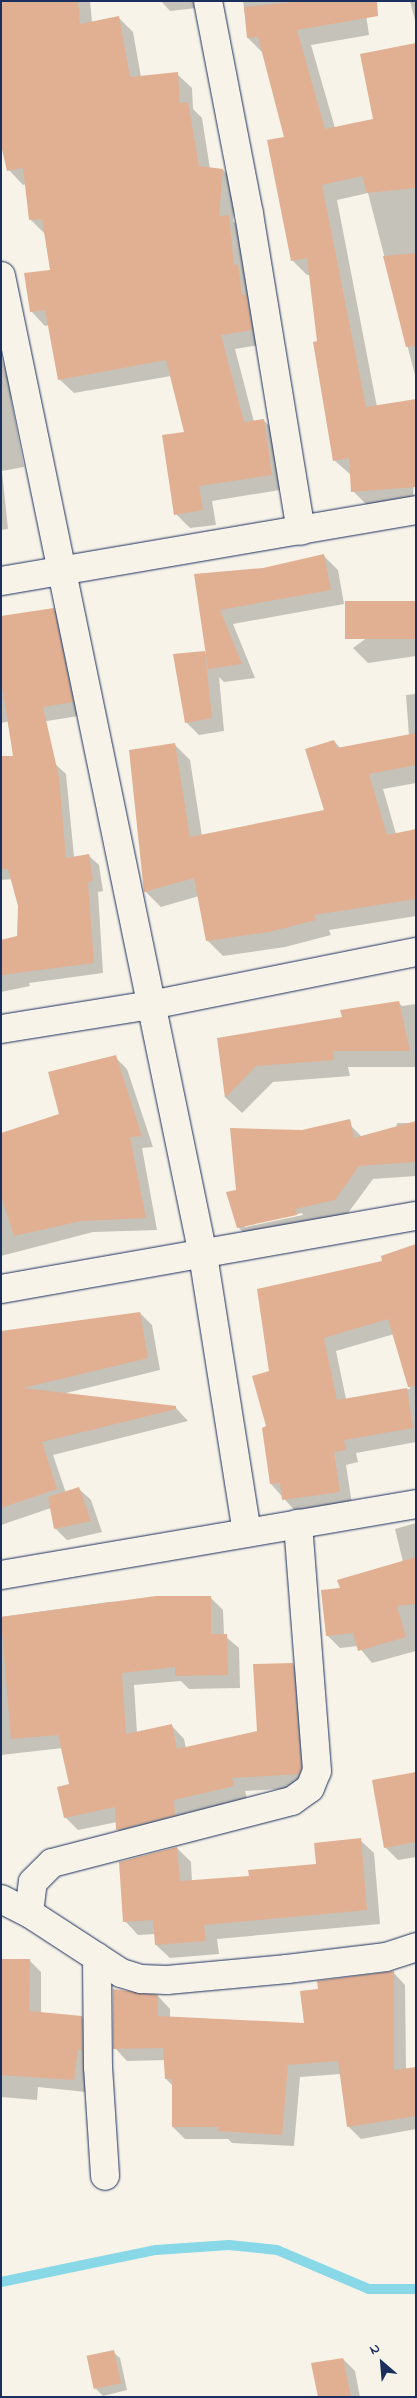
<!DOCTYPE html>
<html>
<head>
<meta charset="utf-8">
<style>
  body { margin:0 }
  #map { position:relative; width:417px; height:2398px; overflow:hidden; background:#f7f3e8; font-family:"Indie Flower",sans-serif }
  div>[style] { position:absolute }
  .shadow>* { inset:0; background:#0003 }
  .stream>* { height:10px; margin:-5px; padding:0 5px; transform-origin:5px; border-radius:5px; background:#89d8e7 }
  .building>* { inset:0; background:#e1b092; transform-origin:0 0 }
  .roads { filter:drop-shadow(0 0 1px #1b2f5e) drop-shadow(0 0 1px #1b2f5e) }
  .minor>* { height:28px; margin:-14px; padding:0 14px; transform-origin:14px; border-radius:14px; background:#f7f3e8 }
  span { translate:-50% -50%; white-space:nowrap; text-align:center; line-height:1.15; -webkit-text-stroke:4px #f7f3e8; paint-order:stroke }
  .frame { position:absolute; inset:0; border:2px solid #1b2f5e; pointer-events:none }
  .north { position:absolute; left:357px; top:2338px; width:50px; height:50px; -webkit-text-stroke:4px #f7f3e8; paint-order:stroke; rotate:333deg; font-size:14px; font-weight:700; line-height:20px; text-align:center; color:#1b2f5e }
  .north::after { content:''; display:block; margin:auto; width:18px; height:22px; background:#1b2f5e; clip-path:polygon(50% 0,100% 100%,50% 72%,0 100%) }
</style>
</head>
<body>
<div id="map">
  <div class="shadow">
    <i style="clip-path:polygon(1px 1px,90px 1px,92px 22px,118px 17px,133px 32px,141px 77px,177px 74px,192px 88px,193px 109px,202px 118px,210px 169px,223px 170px,237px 184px,233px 221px,243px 231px,266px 344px,235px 349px,254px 422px,263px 420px,278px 434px,286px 489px,212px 501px,216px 525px,190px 528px,176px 514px,185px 433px,171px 376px,74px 393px,59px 379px,50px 325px,45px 326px,31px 311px,52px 271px,45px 234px,31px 220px,26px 184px,23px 185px,9px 170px)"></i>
    <i style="clip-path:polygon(161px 1px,196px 1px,197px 8px,170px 11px)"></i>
    <i style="clip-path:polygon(243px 1px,364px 1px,369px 35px,311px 45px,335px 128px,375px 120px,416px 45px,416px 379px,368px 193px,337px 200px,377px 407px,416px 400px,413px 503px,368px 506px,353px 491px,351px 475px,334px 460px,310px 275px,307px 275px,292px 260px,286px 138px,263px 53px,248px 38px)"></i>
    <i style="clip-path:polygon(410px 1px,416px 1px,416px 24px)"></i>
    <i style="clip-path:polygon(1px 356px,14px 398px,11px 399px,24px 467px,2px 471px,8px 529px,1px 530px)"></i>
    <i style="clip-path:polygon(324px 556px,338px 570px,344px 604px,233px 624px,255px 678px,224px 682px,219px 677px,224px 731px,199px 735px,186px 722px,204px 652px,208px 656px,196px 576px,263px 569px)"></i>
    <i style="clip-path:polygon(416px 602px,416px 656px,368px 663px,353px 648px)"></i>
    <i style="clip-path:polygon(53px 609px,66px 622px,85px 715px,21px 725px,16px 720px,1px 723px,1px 617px)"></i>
    <i style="clip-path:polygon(416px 694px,416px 783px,383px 789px,396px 834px,416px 830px,416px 916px,329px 930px,331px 935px,285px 947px,223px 956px,207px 940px,199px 896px,161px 907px,146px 892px,131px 751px,174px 744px,190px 760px,202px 836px,325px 811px,334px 741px,341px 749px,409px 736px,406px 695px)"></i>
    <i style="clip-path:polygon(55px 764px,66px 774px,74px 857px,88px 855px,99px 865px,103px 891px,98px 892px,103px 973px,29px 983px,30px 986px,1px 992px,1px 941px,18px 937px,19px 906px,12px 879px,1px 880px,1px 845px)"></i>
    <i style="clip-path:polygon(398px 1002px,402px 1006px,416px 1004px,416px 1067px,348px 1067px,350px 1076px,273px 1082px,242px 1113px,226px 1098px,218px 1039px,343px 1018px)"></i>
    <i style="clip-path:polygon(115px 1057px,127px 1069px,153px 1147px,142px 1148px,157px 1230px,93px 1232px,1px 1256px,1px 1134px,60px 1115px)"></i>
    <i style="clip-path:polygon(evenodd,397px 1123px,416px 1123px,416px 1176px,373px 1179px,348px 1213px,252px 1241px,238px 1227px,238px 1192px,350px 1125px,362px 1137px,396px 1128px,397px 1123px,302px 1213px,303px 1215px,245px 1227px,245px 1225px,302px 1213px)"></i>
    <i style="clip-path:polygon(evenodd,416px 1245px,416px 1442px,356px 1453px,358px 1462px,346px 1465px,352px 1504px,296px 1512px,271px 1484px,268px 1427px,271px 1372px,383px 1262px,416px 1245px,394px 1334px,410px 1389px,346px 1399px,336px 1351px,394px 1334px)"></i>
    <i style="clip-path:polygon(140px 1313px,152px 1325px,160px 1370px,62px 1394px,176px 1408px,188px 1421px,53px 1455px,66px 1493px,79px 1489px,91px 1500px,102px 1532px,67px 1540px,55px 1528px,51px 1508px,1px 1525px,1px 1333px)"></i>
    <i style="clip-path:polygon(416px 1523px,416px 1651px,372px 1663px,358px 1646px,340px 1648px,327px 1635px,341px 1589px,403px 1562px,395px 1529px)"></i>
    <i style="clip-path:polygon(210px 1597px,223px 1610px,224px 1635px,239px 1648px,240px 1688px,189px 1689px,181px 1681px,134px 1685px,137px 1733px,171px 1725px,184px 1739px,186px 1748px,258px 1732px,292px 1664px,306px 1677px,312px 1787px,245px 1791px,247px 1799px,186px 1813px,187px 1828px,131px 1843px,118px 1830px,117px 1822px,78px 1830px,65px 1817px,71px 1785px,63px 1748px,1px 1755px,1px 1617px,109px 1602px)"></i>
    <i style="clip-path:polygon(416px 1773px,416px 1857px,398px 1860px,385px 1847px)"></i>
    <i style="clip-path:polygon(360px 1840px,374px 1853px,380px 1924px,217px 1939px,219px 1954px,170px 1958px,156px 1945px,156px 1934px,138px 1935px,125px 1921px,177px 1848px,191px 1862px,192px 1882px,250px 1877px,317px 1865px)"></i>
    <i style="clip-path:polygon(1px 1960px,29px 1960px,41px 1972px,41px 2013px,81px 2017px,94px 2029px,86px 2092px,38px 2087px,37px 2100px,1px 2097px)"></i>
    <i style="clip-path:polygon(393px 1972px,405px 1985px,406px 2070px,416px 2069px,416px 2129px,361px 2139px,348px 2126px,341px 2074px,300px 2077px,294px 2146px,232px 2143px,228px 2139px,185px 2139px,173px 2127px,173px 2086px,166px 2079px,165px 2060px,127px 2061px,115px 2048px,158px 1996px,170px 2009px,170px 2018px,306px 2025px,319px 1990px)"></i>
    <i style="clip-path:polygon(113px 2352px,120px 2358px,127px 2390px,103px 2396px,96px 2389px)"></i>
    <i style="clip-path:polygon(343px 2359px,355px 2371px,360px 2397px,319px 2397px)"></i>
  </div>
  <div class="stream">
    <i style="left:1px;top:2282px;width:158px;rotate:-11.7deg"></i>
    <i style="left:156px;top:2250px;width:73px;rotate:-3.9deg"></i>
    <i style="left:229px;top:2245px;width:48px;rotate:5.9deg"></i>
    <i style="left:277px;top:2250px;width:100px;rotate:23deg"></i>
    <i style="left:369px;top:2289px;width:47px"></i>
  </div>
  <div class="building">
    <i style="clip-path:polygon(1px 1px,78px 1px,80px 24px,119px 16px,130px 77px,178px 72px,180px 103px,188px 102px,199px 166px,223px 169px,219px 216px,229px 215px,234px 265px,238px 264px,242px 295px,246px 294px,252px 330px,221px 335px,244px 422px,264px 419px,272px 475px,199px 486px,203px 510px,174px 515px,162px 435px,184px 432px,166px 360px,58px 380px,45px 310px,30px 312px,24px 273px,50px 270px,42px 219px,29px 220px,23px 168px,7px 171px,1px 145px)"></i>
    <i style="clip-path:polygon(303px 1px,377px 1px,378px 16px,297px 30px,325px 129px,373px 119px,360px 54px,416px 43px,416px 188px,367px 193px,362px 176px,322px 185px,366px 407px,416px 399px,416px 487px,351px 492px,349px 458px,333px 461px,313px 342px,317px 341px,307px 258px,291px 261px,267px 140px,284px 137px,258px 37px,247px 38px,244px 7px)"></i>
    <i style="clip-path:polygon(416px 253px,416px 346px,406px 347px,383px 256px)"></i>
    <i style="clip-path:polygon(324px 554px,331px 590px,220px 610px,242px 664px,208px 669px,194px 574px,263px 568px)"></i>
    <i style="left:416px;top:601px;width:38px;height:71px;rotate:90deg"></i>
    <i style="clip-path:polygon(54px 608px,73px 702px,43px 707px,59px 777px,66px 858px,89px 854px,93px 881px,88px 882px,94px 963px,1px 975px,1px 940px,17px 936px,18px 906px,8px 869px,1px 869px,1px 756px,13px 756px,1px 679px,1px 616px)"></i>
    <i style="clip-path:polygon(205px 651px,212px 718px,185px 723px,173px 654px)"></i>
    <i style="clip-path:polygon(416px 733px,416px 765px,369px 774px,387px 835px,416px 829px,416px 899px,314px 915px,316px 920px,269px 932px,206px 941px,194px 878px,144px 892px,129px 750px,175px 743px,190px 837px,324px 810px,305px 749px,334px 740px,337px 748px)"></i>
    <i style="clip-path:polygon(399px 1001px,410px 1051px,333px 1051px,334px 1060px,256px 1066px,225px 1098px,217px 1038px,342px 1017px,340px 1010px)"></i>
    <i style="clip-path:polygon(116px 1055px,142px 1136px,130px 1137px,146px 1218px,81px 1221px,14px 1236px,1px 1196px,1px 1133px,59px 1114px,48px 1072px)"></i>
    <i style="clip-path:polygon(350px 1119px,354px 1138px,416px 1121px,416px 1162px,359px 1166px,335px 1200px,295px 1209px,297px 1215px,237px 1228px,226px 1192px,236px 1190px,230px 1128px,302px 1130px)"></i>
    <i style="clip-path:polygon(416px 1244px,416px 1386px,408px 1387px,388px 1319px,324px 1338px,337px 1400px,407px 1388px,413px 1428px,344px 1440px,346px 1450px,334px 1452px,340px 1492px,282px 1500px,280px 1483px,270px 1484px,262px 1428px,266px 1426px,252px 1376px,269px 1371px,257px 1289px,382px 1261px,381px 1256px)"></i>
    <i style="clip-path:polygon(140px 1312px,148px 1358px,23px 1388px,176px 1406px,176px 1409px,42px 1442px,57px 1489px,1px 1508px,1px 1331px)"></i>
    <i style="clip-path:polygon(79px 1487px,91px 1521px,54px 1529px,48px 1497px)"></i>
    <i style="clip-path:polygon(416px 1557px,416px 1604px,397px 1606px,406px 1637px,358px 1651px,353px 1633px,326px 1636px,321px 1590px,340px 1588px,337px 1580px)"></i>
    <i style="clip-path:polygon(156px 1596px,211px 1596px,211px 1634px,227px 1634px,228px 1675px,175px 1676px,175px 1667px,122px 1673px,126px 1734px,172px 1724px,177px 1749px,257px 1731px,253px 1664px,293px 1663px,301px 1768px,299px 1774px,232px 1778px,234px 1786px,174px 1800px,175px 1815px,116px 1830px,115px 1807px,64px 1818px,57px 1787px,69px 1784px,58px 1735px,11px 1739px,1px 1617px)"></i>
    <i style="clip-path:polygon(416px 1772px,416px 1842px,384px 1848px,372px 1780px)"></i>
    <i style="clip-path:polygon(361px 1838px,367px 1910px,204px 1925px,206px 1941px,155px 1945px,153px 1920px,123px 1922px,119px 1862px,177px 1847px,180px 1881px,249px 1876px,248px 1870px,316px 1864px,314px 1843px)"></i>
    <i style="clip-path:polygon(1px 1959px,30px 1959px,29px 2011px,82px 2016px,82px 2050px,78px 2050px,74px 2080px,1px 2075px)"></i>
    <i style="clip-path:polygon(394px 1971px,394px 2070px,416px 2067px,416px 2116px,347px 2127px,338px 2061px,288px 2065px,282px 2135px,218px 2131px,219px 2127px,172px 2127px,172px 2079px,165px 2079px,163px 2048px,113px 2049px,113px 1989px,158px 1995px,158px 2016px,304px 2023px,300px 1991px,318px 1989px,317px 1981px)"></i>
    <i style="left:114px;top:2350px;width:34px;height:28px;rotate:78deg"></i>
    <i style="clip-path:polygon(343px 2358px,351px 2397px,318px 2397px,311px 2363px)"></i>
  </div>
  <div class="roads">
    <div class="minor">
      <i style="left:208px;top:1px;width:217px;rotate:79.1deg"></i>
      <i style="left:249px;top:214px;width:321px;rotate:80.7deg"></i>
      <i style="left:1px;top:276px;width:1000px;rotate:78.34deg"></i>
      <i style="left:203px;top:1255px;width:281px;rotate:81deg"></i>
      <i style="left:1px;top:581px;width:421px;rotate:-9.7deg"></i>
      <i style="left:1px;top:1029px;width:152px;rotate:-9.1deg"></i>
      <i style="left:151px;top:1005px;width:270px;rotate:-11.3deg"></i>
      <i style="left:1px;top:1289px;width:421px;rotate:-10deg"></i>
      <i style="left:1px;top:1575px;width:421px;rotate:-9.7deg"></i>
      <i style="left:1px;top:1899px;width:31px;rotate:27deg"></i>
      <i style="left:29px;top:1913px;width:110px;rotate:33.1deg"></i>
      <i style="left:121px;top:1973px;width:21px;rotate:17deg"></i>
      <i style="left:141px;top:1979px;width:26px;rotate:2deg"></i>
      <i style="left:167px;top:1980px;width:121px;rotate:-5.2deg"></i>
      <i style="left:287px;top:1969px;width:100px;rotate:-6.9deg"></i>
      <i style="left:386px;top:1957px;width:32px;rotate:-18deg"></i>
      <i style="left:29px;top:1913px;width:31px;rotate:-83deg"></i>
      <i style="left:33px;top:1882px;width:27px;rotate:-45deg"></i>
      <i style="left:52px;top:1863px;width:248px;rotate:-14.5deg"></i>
      <i style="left:292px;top:1801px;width:22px;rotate:-36deg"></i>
      <i style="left:310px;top:1788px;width:18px;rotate:-68deg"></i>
      <i style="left:317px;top:1771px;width:248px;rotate:-94.4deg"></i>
      <i style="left:97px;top:1957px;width:110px;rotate:89.5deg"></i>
      <i style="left:98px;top:2067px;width:109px;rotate:86.3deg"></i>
    </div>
  </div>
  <div class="frame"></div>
  <div class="north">N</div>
</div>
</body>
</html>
